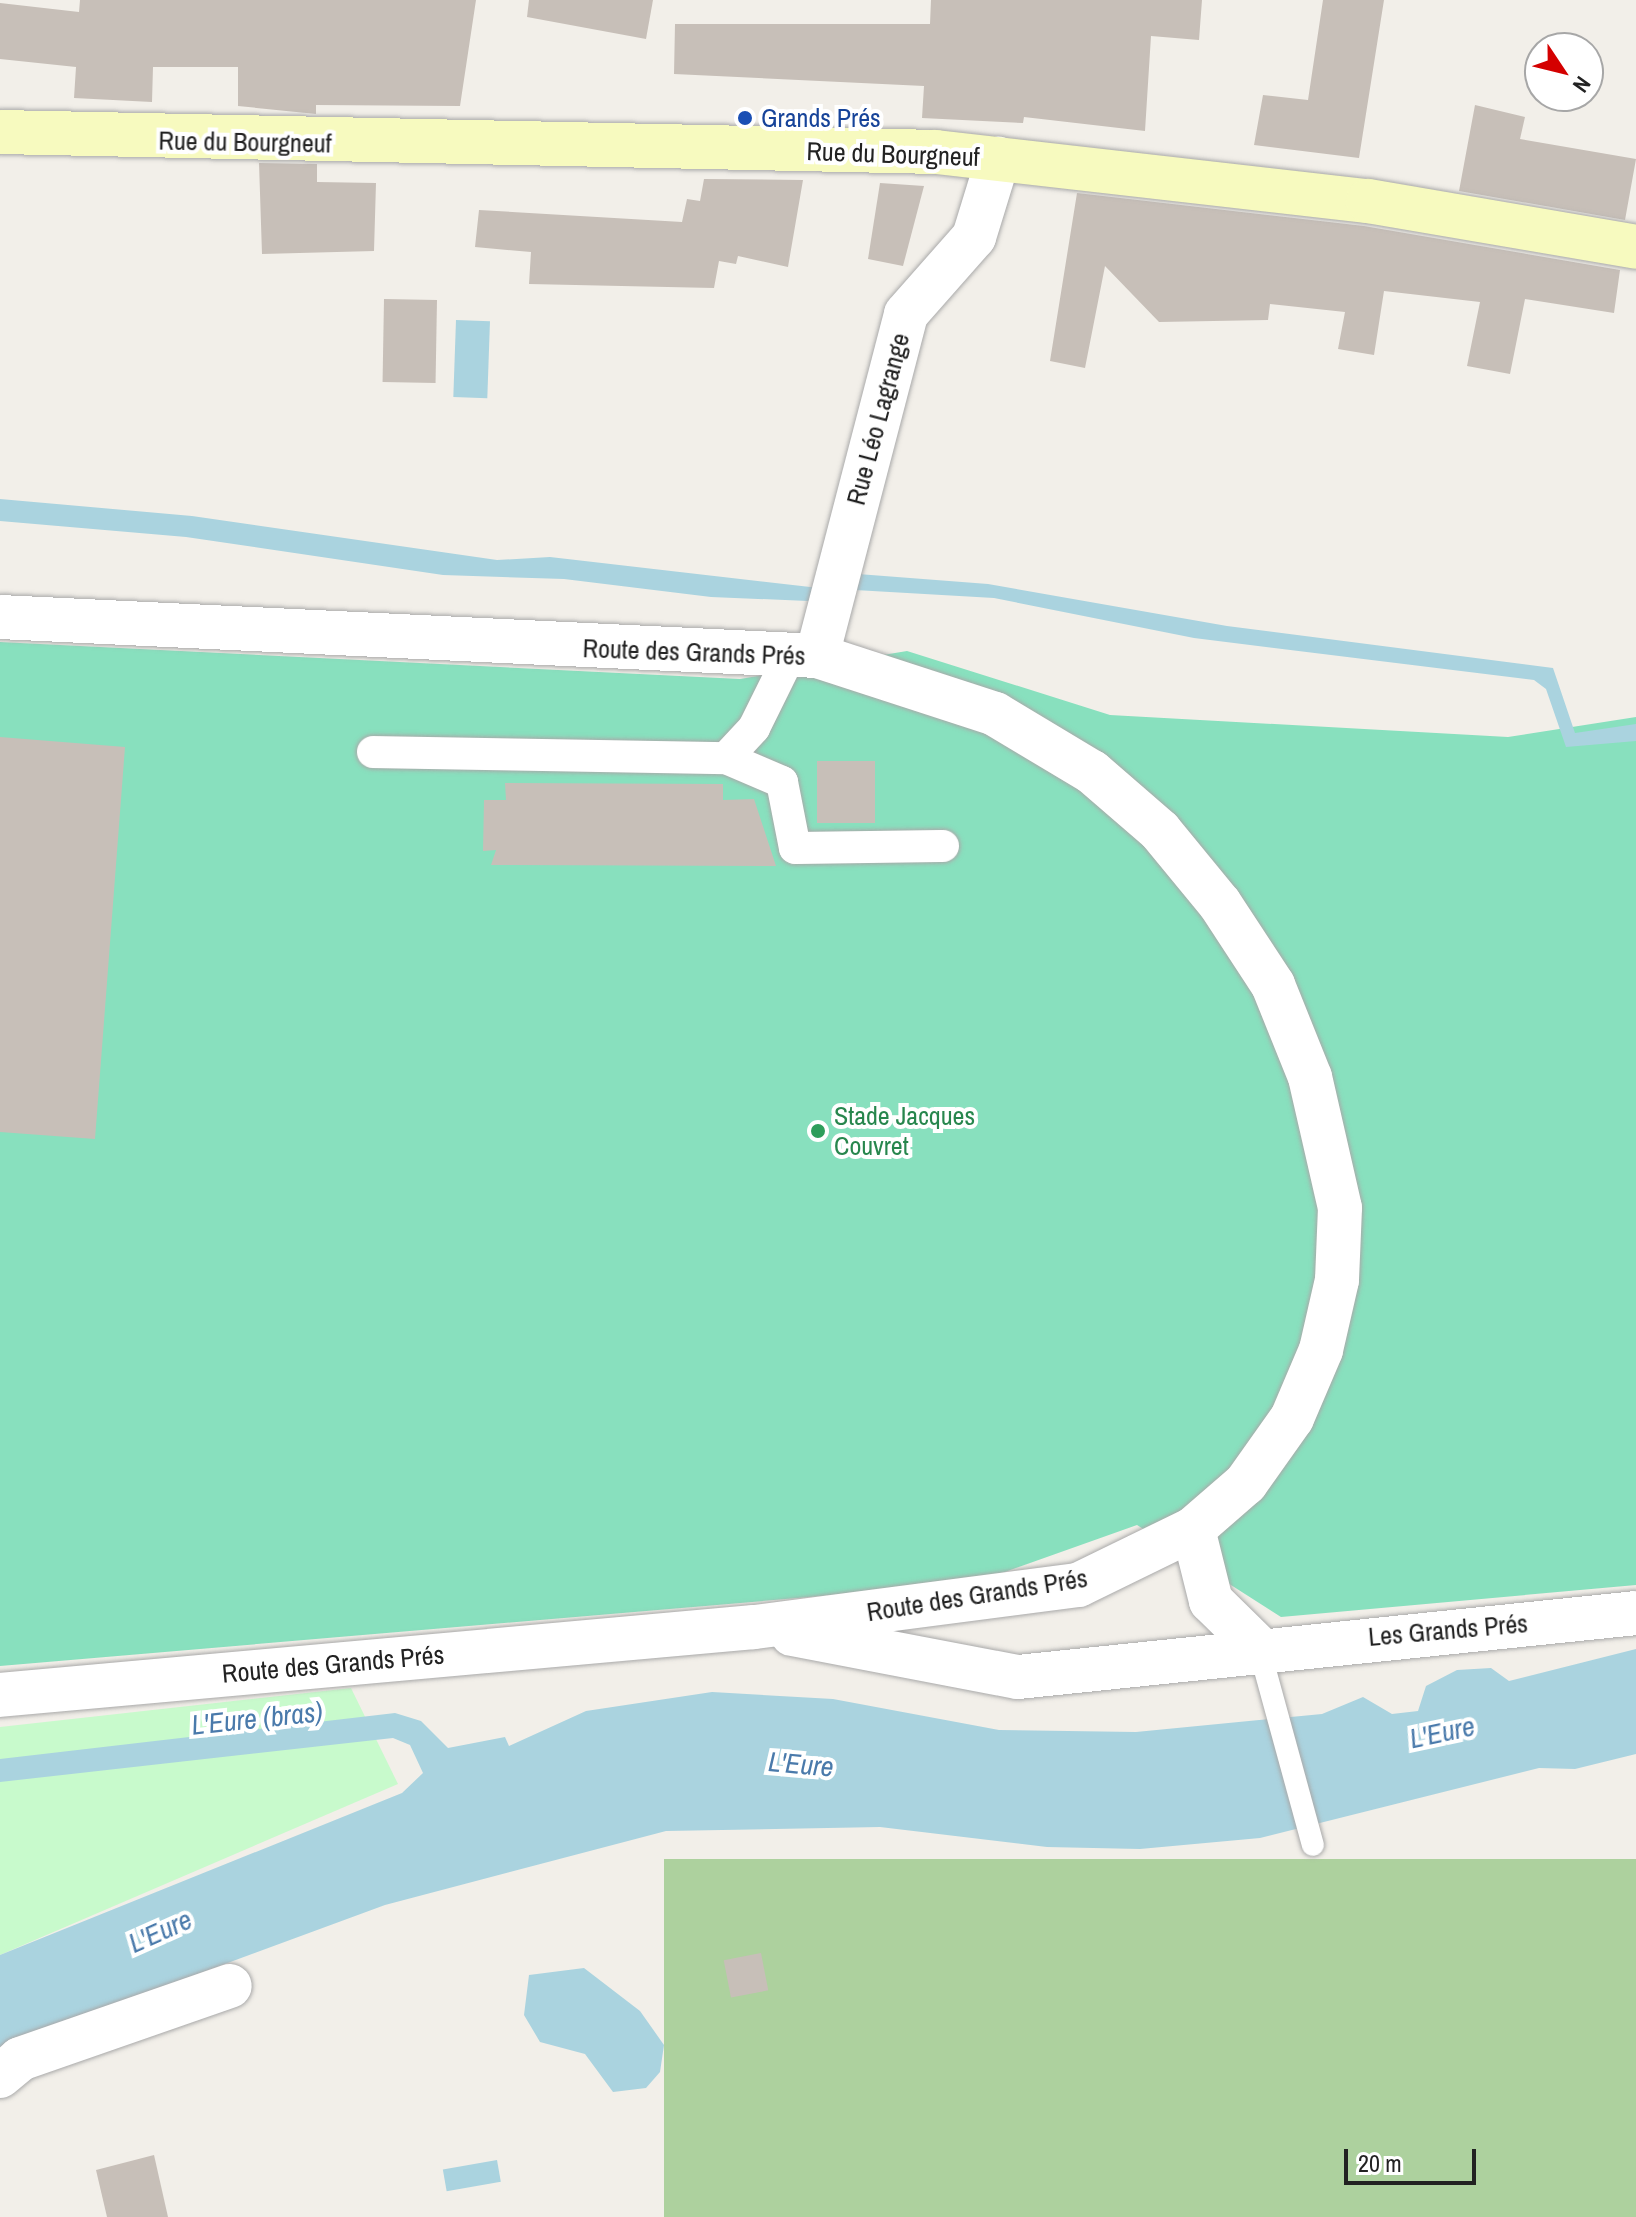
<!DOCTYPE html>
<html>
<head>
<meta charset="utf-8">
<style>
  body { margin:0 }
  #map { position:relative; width:1636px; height:2217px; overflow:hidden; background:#f2efe9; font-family:"Archivo Narrow",sans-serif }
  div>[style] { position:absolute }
  .forest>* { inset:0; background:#add19e; transform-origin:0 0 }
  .park>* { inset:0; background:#c8facc }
  .pitch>* { inset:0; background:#88e0be }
  .water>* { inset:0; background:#aad3df; transform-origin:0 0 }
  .building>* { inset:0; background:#c7bfb8; transform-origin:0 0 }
  .roads { filter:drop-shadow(0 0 2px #a9a9a9) drop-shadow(0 0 2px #a9a9a9) }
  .service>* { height:22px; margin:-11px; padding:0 11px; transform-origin:11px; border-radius:11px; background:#fff }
  .pedestrian>* { height:32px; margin:-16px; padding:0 16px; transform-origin:16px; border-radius:16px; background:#fff }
  .minor>* { height:44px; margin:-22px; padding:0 22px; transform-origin:22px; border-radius:22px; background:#fff }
  .secondary>* { height:44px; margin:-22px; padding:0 22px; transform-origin:22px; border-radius:22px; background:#f7fabf }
  .dots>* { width:22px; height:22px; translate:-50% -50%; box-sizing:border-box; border:4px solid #fff; border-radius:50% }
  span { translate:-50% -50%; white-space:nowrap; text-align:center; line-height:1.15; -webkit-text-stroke:8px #fff; paint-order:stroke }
  .transit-label { font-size:26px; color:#164399 }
  .left { translate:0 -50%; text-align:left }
  .street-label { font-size:26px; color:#222 }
  .leisure-label { font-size:26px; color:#27864d }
  .water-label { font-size:28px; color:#4a7aab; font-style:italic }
  .north { position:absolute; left:1524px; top:32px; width:80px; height:80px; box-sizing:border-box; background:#fff; border:2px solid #a7a7a7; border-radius:50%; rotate:125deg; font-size:22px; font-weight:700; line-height:32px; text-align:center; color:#222 }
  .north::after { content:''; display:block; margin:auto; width:28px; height:36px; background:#d40000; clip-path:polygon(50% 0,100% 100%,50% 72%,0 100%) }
  .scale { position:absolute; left:1344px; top:2149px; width:132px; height:36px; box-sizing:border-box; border:4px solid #222; border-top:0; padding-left:10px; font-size:24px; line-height:28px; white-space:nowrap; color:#222; -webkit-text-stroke:6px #fff; paint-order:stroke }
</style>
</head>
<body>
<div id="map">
  <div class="forest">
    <i style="left:1636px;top:1859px;width:358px;height:972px;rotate:90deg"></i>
  </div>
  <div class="park">
    <i style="clip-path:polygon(351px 1688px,398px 1784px,0 1955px,0 1727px)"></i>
  </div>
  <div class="pitch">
    <i style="clip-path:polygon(0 642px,740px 679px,907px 651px,1110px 715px,1508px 737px,1636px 717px,1636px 1585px,1281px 1617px,1137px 1525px,974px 1583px,0 1666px)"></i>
  </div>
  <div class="water">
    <i style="left:456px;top:320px;width:34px;height:77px;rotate:2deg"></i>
    <i style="clip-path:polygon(0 499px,192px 516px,497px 560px,550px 557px,819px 588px,858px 574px,988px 584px,1227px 626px,1553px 668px,1575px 733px,1636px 724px,1636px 741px,1566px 747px,1546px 689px,1534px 680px,1194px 638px,994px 598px,855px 590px,808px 601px,711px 597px,564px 579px,443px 575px,186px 537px,0 521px)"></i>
    <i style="clip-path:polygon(1636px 1649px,1636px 1754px,1575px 1769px,1539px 1768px,1260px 1838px,1140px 1849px,1047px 1847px,880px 1827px,666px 1831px,385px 1905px,0 2047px,0 1955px,402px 1793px,423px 1773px,410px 1745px,393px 1738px,0 1782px,0 1759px,395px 1713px,421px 1721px,448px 1748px,505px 1737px,509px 1746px,586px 1711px,712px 1692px,833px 1699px,999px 1730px,1136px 1732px,1322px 1714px,1363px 1697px,1392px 1714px,1418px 1711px,1426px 1686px,1457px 1670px,1491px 1668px,1509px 1681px)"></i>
    <i style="clip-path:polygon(584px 1968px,640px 2011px,664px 2045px,660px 2072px,646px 2088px,613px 2092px,585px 2054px,540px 2042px,524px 2015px,529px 1975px)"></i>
    <i style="left:497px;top:2160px;width:22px;height:55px;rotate:80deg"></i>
  </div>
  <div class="building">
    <i style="clip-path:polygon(80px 0,476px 0,460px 106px,316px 105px,316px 114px,238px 106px,238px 67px,153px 67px,152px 102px,74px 98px,76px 67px,0 59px,0 3px,79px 12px)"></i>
    <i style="clip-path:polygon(529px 0,653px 0,646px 39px,527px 17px)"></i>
    <i style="clip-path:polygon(931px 0,1202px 0,1199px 40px,1151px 36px,1145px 131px,1024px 117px,1023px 123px,922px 118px,924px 86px,674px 74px,675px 24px,930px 24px)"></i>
    <i style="clip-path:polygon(1323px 0,1384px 0,1359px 158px,1254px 145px,1263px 95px,1308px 100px)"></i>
    <i style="clip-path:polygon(1475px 105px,1525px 117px,1520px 139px,1636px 159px,1625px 220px,1459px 191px)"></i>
    <i style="clip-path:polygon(259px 163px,317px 164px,317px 182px,376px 183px,374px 251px,262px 254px)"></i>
    <i style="clip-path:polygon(704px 179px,803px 180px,788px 267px,738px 256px,736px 264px,719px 261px,714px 288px,529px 284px,531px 252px,475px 247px,479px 210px,682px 222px,687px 199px,700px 201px)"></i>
    <i style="clip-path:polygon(880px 183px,924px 186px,903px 266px,868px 259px)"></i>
    <i style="clip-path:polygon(1077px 193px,1364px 226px,1620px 270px,1614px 313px,1525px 299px,1510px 374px,1467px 366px,1480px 302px,1384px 291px,1374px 355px,1338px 349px,1345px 312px,1270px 304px,1268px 320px,1159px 322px,1105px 266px,1085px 368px,1050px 361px)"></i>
    <i style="left:384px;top:299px;width:53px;height:83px;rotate:1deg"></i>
    <i style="clip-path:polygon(0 737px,125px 747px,95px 1139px,0 1132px)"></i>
    <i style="left:817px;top:761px;width:58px;height:62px"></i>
    <i style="clip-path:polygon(505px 783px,723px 784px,723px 800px,754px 799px,776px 866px,491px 865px,496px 850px,483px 851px,484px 800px,506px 800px)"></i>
    <i style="left:761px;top:1953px;width:38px;height:38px;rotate:79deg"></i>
    <i style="clip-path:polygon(154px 2155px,168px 2217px,107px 2217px,96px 2170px)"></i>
  </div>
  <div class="roads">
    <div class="service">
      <i style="left:1259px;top:1648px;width:204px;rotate:74.7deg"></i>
    </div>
    <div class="pedestrian">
      <i style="left:790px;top:655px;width:81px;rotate:116.3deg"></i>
      <i style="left:754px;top:728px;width:41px;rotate:133deg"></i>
      <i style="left:726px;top:758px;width:61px;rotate:23.2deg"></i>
      <i style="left:782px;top:782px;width:67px;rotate:78.9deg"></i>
      <i style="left:795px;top:848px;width:148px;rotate:-0.8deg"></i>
      <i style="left:373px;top:752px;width:353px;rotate:1deg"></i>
    </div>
    <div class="minor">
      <i style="left:0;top:617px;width:818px;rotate:2.73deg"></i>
      <i style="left:817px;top:656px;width:187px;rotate:18deg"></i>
      <i style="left:995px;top:714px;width:113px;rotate:30.9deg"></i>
      <i style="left:1092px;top:772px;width:90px;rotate:40.9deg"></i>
      <i style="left:1160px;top:831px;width:94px;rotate:50.6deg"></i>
      <i style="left:1220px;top:904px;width:97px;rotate:56.8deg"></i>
      <i style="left:1273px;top:985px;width:99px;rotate:68.1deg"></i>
      <i style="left:1310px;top:1077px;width:134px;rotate:77.1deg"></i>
      <i style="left:1340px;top:1208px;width:72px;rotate:92.4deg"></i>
      <i style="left:1337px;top:1280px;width:72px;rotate:102.9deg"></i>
      <i style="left:1321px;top:1350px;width:74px;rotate:113.1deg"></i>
      <i style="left:1292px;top:1418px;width:80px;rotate:125.3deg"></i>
      <i style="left:1246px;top:1483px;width:70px;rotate:139deg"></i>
      <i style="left:1193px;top:1529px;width:128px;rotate:154deg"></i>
      <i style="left:1078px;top:1585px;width:327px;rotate:172.6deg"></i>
      <i style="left:754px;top:1627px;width:757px;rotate:174.85deg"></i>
      <i style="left:817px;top:656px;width:353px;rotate:-75.4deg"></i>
      <i style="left:906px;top:314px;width:103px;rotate:-48.6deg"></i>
      <i style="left:974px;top:237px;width:82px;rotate:-72.9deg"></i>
      <i style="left:1193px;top:1529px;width:74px;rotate:76deg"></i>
      <i style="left:1211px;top:1601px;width:67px;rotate:44.4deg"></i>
      <i style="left:792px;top:1634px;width:230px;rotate:10.8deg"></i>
      <i style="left:1018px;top:1677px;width:621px;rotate:-5.91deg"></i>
      <i style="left:0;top:2076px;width:26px;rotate:-40deg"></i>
      <i style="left:20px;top:2059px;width:222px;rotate:-19.2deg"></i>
    </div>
    <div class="secondary">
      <i style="left:0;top:132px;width:936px;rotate:1.22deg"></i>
      <i style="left:936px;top:152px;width:435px;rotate:6.5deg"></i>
      <i style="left:1368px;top:201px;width:272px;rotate:9.7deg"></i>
    </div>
  </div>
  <div class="dots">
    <i style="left:745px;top:118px;background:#1a4fb4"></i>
    <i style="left:818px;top:1131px;background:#2e9e5b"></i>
  </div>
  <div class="transit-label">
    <span class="left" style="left:761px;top:118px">Grands Prés</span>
  </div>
  <div class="street-label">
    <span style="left:245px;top:142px;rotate:1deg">Rue du Bourgneuf</span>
    <span style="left:893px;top:154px;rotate:2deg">Rue du Bourgneuf</span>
    <span style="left:878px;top:419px;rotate:-75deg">Rue Léo Lagrange</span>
    <span style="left:694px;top:652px;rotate:2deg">Route des Grands Prés</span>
    <span style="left:977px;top:1595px;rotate:-9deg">Route des Grands Prés</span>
    <span style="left:1448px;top:1630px;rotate:-5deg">Les Grands Prés</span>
    <span style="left:333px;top:1664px;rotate:-5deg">Route des Grands Prés</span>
  </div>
  <div class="leisure-label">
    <span class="left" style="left:834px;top:1131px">Stade Jacques<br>Couvret</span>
  </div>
  <div class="water-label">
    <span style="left:257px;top:1718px;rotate:-6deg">L'Eure (bras)</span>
    <span style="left:1442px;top:1732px;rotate:-12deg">L'Eure</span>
    <span style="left:801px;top:1764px;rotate:5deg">L'Eure</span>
    <span style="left:160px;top:1931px;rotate:-24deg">L'Eure</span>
  </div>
  <div class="north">N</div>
  <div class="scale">20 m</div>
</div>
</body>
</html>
